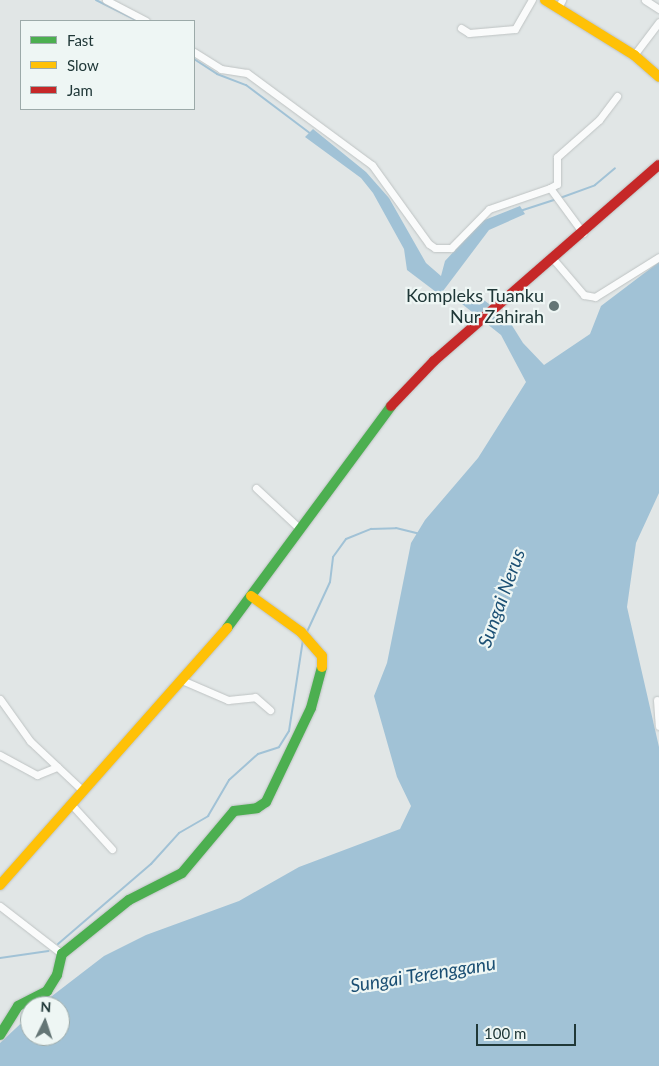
<!DOCTYPE html>
<html>
<head>
<meta charset="utf-8">
<style>
  body { margin:0 }
  #map { position:relative; width:659px; height:1066px; overflow:hidden; background:#e1e6e6; font-family:Lato,sans-serif }
  div>[style] { position:absolute }
  .water>* { inset:0; background:#a1c2d6 }
  .stream>* { height:2px; margin:-1px; padding:0 1px; transform-origin:1px; border-radius:1px; background:#a1c2d6 }
  .roads { filter:drop-shadow(0 0 1px #bec3c3) drop-shadow(0 0 1px #bec3c3) }
  .street>* { height:7px; margin:-3.5px; padding:0 3.5px; transform-origin:3.5px; border-radius:3.5px; background:#fafbfb }
  .fast>* { height:10px; margin:-5px; padding:0 5px; transform-origin:5px; border-radius:5px; background:#4caf50 }
  .slow>* { height:10px; margin:-5px; padding:0 5px; transform-origin:5px; border-radius:5px; background:#ffc107 }
  .jam>* { height:10px; margin:-5px; padding:0 5px; transform-origin:5px; border-radius:5px; background:#c62828 }
  .dots>* { width:14px; height:14px; translate:-50% -50%; box-sizing:border-box; border:2px solid #eef6f4; border-radius:50% }
  span { translate:-50% -50%; white-space:nowrap; text-align:center; line-height:1.15; -webkit-text-stroke:4.5px #eef6f4; paint-order:stroke }
  .poi-label { font-size:18px; color:#203838 }
  .right { translate:-100% -50%; text-align:right }
  .water-label { font-size:19px; color:#1b4f73; font-style:italic }
  .legend { position:absolute; left:20px; top:20px; width:175px; height:90px; box-sizing:border-box; background:#eef6f4; border:1px solid #9caaa9; margin:0; padding:6px 9px; list-style:none; font-size:15px; color:#203838 }
  .legend li { display:flex; align-items:center; gap:10px; height:25px }
  .legend b { width:25px; border:1px solid #9caaa9 }
  .north { position:absolute; left:20px; top:996px; width:50px; height:50px; box-sizing:border-box; background:#eef6f4; border:1px solid #9caaa9; border-radius:50%; rotate:4deg; font-size:14px; font-weight:700; line-height:20px; text-align:center; color:#203838 }
  .north::after { content:''; display:block; margin:auto; width:18px; height:22px; background:#647575; clip-path:polygon(50% 0,100% 100%,50% 72%,0 100%) }
  .scale { position:absolute; left:476px; top:1024px; width:100px; height:22px; box-sizing:border-box; border:2px solid #203838; border-top:0; padding-left:6px; font-size:15px; line-height:18px; white-space:nowrap; color:#203838; -webkit-text-stroke:4px #eef6f4; paint-order:stroke }
</style>
</head>
<body>
<div id="map">
  <div class="water">
    <i style="clip-path:polygon(313px 129px,366px 172px,389px 198px,426px 263px,441px 276px,445px 261px,482px 221px,520px 206px,525px 214px,489px 230px,440px 295px,407px 270px,404px 249px,373px 193px,361px 178px,305px 137px)"></i>
    <i style="clip-path:polygon(659px 262px,659px 493px,636px 543px,627px 607px,659px 747px,659px 1066px,0 1066px,0 1043px,30px 1015px,30px 1036px,60px 1036px,60px 1006px,39px 1006px,104px 956px,146px 935px,239px 901px,299px 867px,400px 829px,411px 806px,397px 777px,374px 696px,387px 663px,411px 543px,425px 520px,478px 458px,526px 382px,501px 335px,462px 304px,475px 293px,508px 319px,523px 343px,544px 365px,590px 334px,601px 306px)"></i>
  </div>
  <div class="stream">
    <i style="left:96px;top:0;width:47px;rotate:26.6deg"></i>
    <i style="left:194px;top:59px;width:27px;rotate:33deg"></i>
    <i style="left:217px;top:74px;width:31px;rotate:21deg"></i>
    <i style="left:246px;top:85px;width:81px;rotate:37deg"></i>
    <i style="left:560px;top:198px;width:37px;rotate:-20deg"></i>
    <i style="left:595px;top:185px;width:26px;rotate:-40deg"></i>
    <i style="left:520px;top:211px;width:38px;rotate:-18deg"></i>
    <i style="left:306px;top:634px;width:57px;rotate:-65.2deg"></i>
    <i style="left:330px;top:582px;width:25px;rotate:-83deg"></i>
    <i style="left:333px;top:557px;width:22px;rotate:-54deg"></i>
    <i style="left:346px;top:539px;width:27px;rotate:-22deg"></i>
    <i style="left:371px;top:529px;width:25px;rotate:-2deg"></i>
    <i style="left:396px;top:528px;width:25px;rotate:14deg"></i>
    <i style="left:58px;top:944px;width:123px;rotate:-40.7deg"></i>
    <i style="left:151px;top:864px;width:42px;rotate:-47.9deg"></i>
    <i style="left:179px;top:833px;width:34px;rotate:-30deg"></i>
    <i style="left:208px;top:816px;width:42px;rotate:-59.7deg"></i>
    <i style="left:229px;top:780px;width:39px;rotate:-42deg"></i>
    <i style="left:258px;top:754px;width:22px;rotate:-18deg"></i>
    <i style="left:279px;top:747px;width:19px;rotate:-58deg"></i>
    <i style="left:289px;top:731px;width:92px;rotate:-81.3deg"></i>
    <i style="left:0;top:958px;width:49px;rotate:-8.3deg"></i>
  </div>
  <div class="roads">
    <div class="street">
      <i style="left:106px;top:0;width:45px;rotate:27.7deg"></i>
      <i style="left:645px;top:0;width:17px;rotate:33deg"></i>
      <i style="left:558px;top:8px;width:9px;rotate:-63deg"></i>
      <i style="left:461px;top:28px;width:9px;rotate:32deg"></i>
      <i style="left:469px;top:33px;width:46px;rotate:-5deg"></i>
      <i style="left:515px;top:29px;width:34px;rotate:-60deg"></i>
      <i style="left:194px;top:52px;width:32px;rotate:32deg"></i>
      <i style="left:221px;top:69px;width:26px;rotate:9deg"></i>
      <i style="left:247px;top:73px;width:155px;rotate:36.4deg"></i>
      <i style="left:372px;top:165px;width:97px;rotate:54.2deg"></i>
      <i style="left:429px;top:244px;width:7px;rotate:34deg"></i>
      <i style="left:435px;top:248px;width:16px"></i>
      <i style="left:451px;top:248px;width:54px;rotate:-45.7deg"></i>
      <i style="left:489px;top:209px;width:65px;rotate:-19deg"></i>
      <i style="left:550px;top:188px;width:56px;rotate:53.7deg"></i>
      <i style="left:634px;top:55px;width:41px;rotate:-52.9deg"></i>
      <i style="left:550px;top:188px;width:8px;rotate:-30deg"></i>
      <i style="left:557px;top:184px;width:27px;rotate:-90deg"></i>
      <i style="left:557px;top:157px;width:56px;rotate:-41.4deg"></i>
      <i style="left:599px;top:120px;width:30px;rotate:-53deg"></i>
      <i style="left:554px;top:260px;width:46px;rotate:49.4deg"></i>
      <i style="left:584px;top:295px;width:11px;rotate:10deg"></i>
      <i style="left:595px;top:297px;width:75px;rotate:-32deg"></i>
      <i style="left:256px;top:488px;width:60px;rotate:43deg"></i>
      <i style="left:184px;top:681px;width:48px;rotate:23.4deg"></i>
      <i style="left:228px;top:700px;width:27px;rotate:-6deg"></i>
      <i style="left:255px;top:697px;width:20px;rotate:41deg"></i>
      <i style="left:0;top:699px;width:52px;rotate:54.5deg"></i>
      <i style="left:30px;top:741px;width:73px;rotate:43.3deg"></i>
      <i style="left:657px;top:700px;width:26px;rotate:86deg"></i>
      <i style="left:0;top:755px;width:42px;rotate:28.4deg"></i>
      <i style="left:37px;top:775px;width:22px;rotate:-22deg"></i>
      <i style="left:71px;top:804px;width:61px;rotate:47.7deg"></i>
      <i style="left:0;top:906px;width:78px;rotate:37.7deg"></i>
    </div>
    <div class="fast">
      <i style="left:227px;top:628px;width:276px;rotate:-53.5deg"></i>
      <i style="left:0;top:1035px;width:34px;rotate:-58deg"></i>
      <i style="left:18px;top:1006px;width:33px;rotate:-27deg"></i>
      <i style="left:47px;top:991px;width:19px;rotate:-58deg"></i>
      <i style="left:57px;top:975px;width:22px;rotate:-77deg"></i>
      <i style="left:62px;top:954px;width:86px;rotate:-38.9deg"></i>
      <i style="left:129px;top:900px;width:59px;rotate:-27deg"></i>
      <i style="left:182px;top:873px;width:81px;rotate:-50deg"></i>
      <i style="left:234px;top:811px;width:23px;rotate:-7deg"></i>
      <i style="left:257px;top:808px;width:11px;rotate:-34deg"></i>
      <i style="left:266px;top:802px;width:104px;rotate:-64.4deg"></i>
      <i style="left:311px;top:708px;width:42px;rotate:-75deg"></i>
    </div>
    <div class="slow">
      <i style="left:545px;top:0;width:105px;rotate:31.7deg"></i>
      <i style="left:634px;top:55px;width:33px;rotate:41deg"></i>
      <i style="left:251px;top:596px;width:62px;rotate:35.8deg"></i>
      <i style="left:301px;top:632px;width:32px;rotate:49deg"></i>
      <i style="left:322px;top:656px;width:11px;rotate:90deg"></i>
      <i style="left:0;top:885px;width:343px;rotate:-48.5deg"></i>
    </div>
    <div class="jam">
      <i style="left:391px;top:406px;width:62px;rotate:-46.3deg"></i>
      <i style="left:434px;top:361px;width:298px;rotate:-41.1deg"></i>
    </div>
  </div>
  <div class="dots">
    <i style="left:554px;top:306px;background:#647575"></i>
  </div>
  <div class="poi-label">
    <span class="right" style="left:544px;top:306px">Kompleks Tuanku<br>Nur Zahirah</span>
  </div>
  <div class="water-label">
    <span style="left:501px;top:598px;rotate:-70deg">Sungai Nerus</span>
    <span style="left:423px;top:974px;rotate:-9deg">Sungai Terengganu</span>
  </div>
  <ul class="legend">
  <li><b style="height:6px;background:#4caf50"></b>Fast</li>
  <li><b style="height:6px;background:#ffc107"></b>Slow</li>
  <li><b style="height:6px;background:#c62828"></b>Jam</li>
  </ul>
  <div class="north">N</div>
  <div class="scale">100 m</div>
</div>
</body>
</html>
